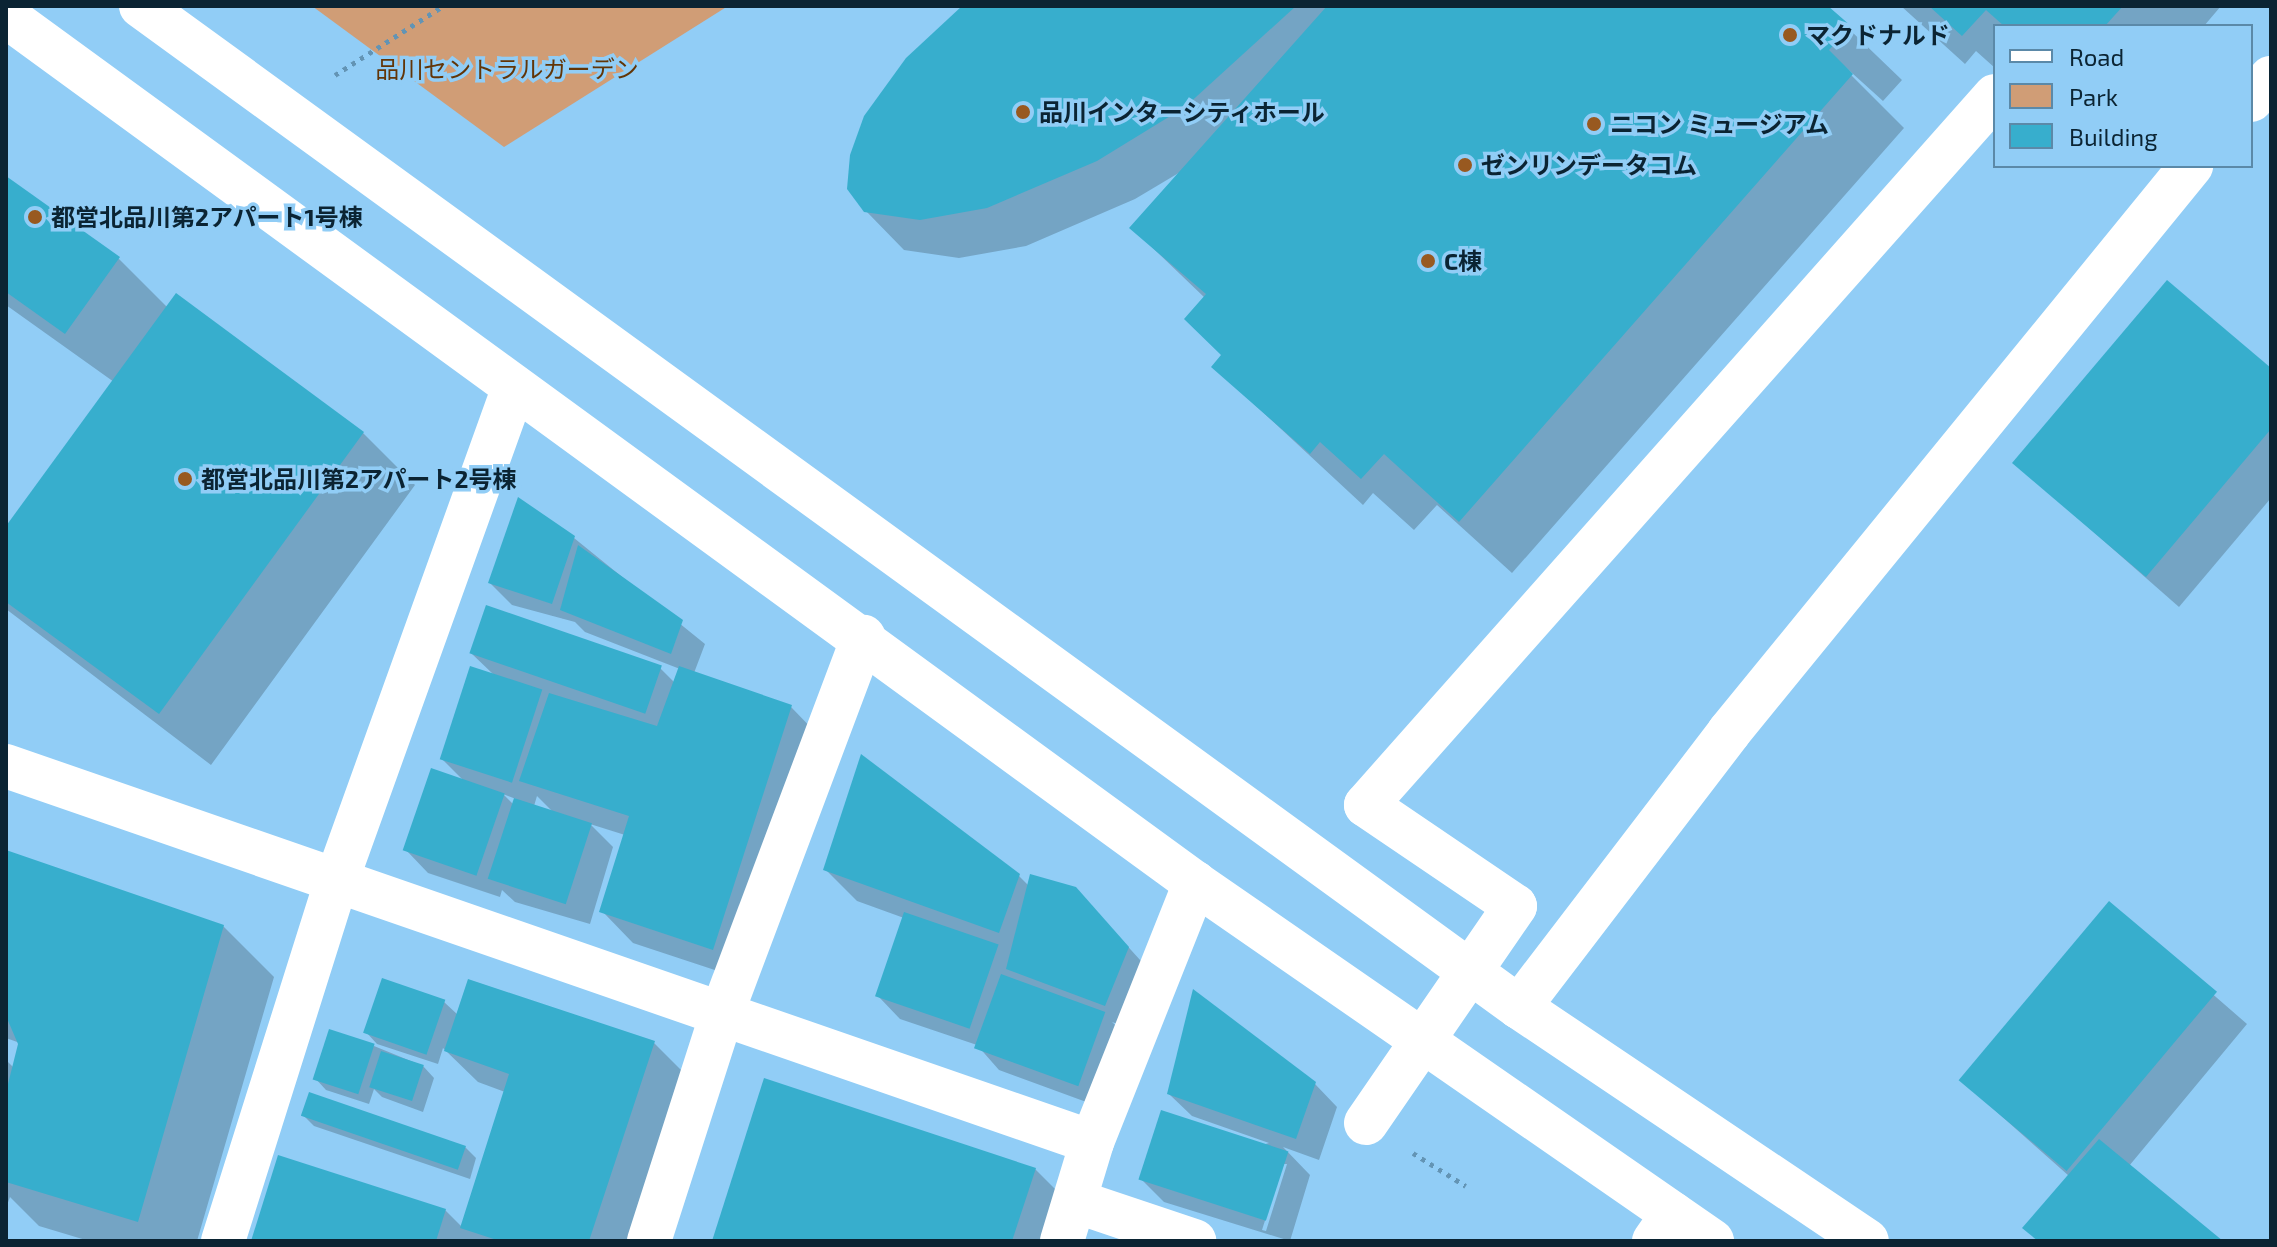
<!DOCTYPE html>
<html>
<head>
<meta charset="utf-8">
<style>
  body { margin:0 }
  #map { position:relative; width:2277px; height:1247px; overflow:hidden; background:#91cdf6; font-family:"Exo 2","Noto Sans JP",sans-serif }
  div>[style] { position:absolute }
  .green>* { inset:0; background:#d09d76 }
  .shadow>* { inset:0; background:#0003 }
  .building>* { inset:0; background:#37aecd; transform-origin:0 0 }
  .path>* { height:5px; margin-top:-2.5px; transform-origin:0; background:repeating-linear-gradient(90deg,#6394b4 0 4px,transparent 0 10px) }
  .pedestrian>* { height:44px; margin:-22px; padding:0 22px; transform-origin:22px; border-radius:22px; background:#fff }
  .minor>* { height:44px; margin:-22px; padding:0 22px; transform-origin:22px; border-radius:22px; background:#fff }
  .tertiary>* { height:44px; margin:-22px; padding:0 22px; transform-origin:22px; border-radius:22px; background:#fff }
  .dots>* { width:22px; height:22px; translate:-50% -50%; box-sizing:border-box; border:4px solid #91cdf6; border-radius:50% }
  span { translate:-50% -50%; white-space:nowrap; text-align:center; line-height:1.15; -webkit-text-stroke:7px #91cdf6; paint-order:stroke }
  .poi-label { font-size:24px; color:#0b2433; font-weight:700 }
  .left { translate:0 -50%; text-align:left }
  .park-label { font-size:24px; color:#623507 }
  .frame { position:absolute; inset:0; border:8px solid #0b2433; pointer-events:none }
  .legend { position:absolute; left:1993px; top:24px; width:260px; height:144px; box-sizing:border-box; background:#91cdf6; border:2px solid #5b89a8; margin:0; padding:10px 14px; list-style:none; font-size:24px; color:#0b2433 }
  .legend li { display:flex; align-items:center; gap:16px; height:40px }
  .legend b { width:40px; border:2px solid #5b89a8 }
</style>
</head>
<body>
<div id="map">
  <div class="green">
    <i style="clip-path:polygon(312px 6px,728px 6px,504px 147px)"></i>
  </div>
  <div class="shadow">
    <i style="clip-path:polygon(965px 6px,1825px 6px,1902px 80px,1883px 101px,1821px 45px,1904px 128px,1512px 573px,1437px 505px,1414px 530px,1373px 493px,1363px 505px,1214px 367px,1223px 356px,1205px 298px,1132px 228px,1182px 171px,1135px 199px,1026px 246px,959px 258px,904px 250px,866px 211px)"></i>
    <i style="clip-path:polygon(1901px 6px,2221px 6px,2204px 26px,1995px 26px,1995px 68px,1976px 51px,1965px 64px)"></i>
    <i style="clip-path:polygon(6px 178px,119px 259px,168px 308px,176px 296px,363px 433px,415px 485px,211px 765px,6px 609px,6px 530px,114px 382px,6px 305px)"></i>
    <i style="clip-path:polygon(2271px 371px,2271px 498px,2179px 607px,2015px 463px)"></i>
    <i style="clip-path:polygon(evenodd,574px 538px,705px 644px,694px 673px,791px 707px,822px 739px,745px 980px,633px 943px,602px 911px,625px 835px,590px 824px,613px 847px,590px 924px,515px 902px,502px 890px,500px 897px,428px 873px,406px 850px,465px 782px,442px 759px,494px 675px,471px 653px,660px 668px,675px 683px,680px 669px,585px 632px,575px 622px,512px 605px,490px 583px,574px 538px,503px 794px,516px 799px,514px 805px,503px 794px,574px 538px,537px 796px,554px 813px,534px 806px,537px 796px)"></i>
    <i style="clip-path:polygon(6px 852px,223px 926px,274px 977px,197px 1241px,89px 1241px,39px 1226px,10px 1197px,6px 1208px,6px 1060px,14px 1068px,20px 1043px,6px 1038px)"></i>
    <i style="clip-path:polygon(826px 870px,1019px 876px,1029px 886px,1075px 888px,1150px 971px,1127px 1027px,1112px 1022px,1127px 1036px,1100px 1107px,999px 1070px,977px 1045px,900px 1019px,878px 996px,904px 918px,857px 901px)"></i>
    <i style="clip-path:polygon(2109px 904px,2247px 1024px,2129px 1166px,2220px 1241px,2038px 1241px,2069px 1176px,1962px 1081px)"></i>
    <i style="clip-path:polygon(444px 1002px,458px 1015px,654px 1043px,685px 1074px,630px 1241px,253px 1241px,445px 1210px,462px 1227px,505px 1092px,478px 1082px,443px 1048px,438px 1064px,377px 1044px,366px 1032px)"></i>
    <i style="clip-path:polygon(374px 1046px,423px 1066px,434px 1078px,423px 1112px,382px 1097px,374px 1089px,369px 1104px,326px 1090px,315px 1078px)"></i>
    <i style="clip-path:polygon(evenodd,1315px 1084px,1337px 1107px,1319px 1160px,1283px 1147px,1310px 1175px,1290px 1241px,1164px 1202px,1142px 1180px,1269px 1143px,1192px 1116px,1169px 1094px,1315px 1084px,1283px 1164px,1287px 1164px,1266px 1231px,1262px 1230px,1283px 1164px)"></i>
    <i style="clip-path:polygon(303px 1115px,465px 1147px,476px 1158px,470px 1179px,314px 1126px)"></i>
    <i style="clip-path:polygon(1035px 1169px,1074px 1208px,1063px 1241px,714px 1241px)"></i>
  </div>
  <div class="building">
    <i style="clip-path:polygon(962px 6px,1296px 6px,1185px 107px,1097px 161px,987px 208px,920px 220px,864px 212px,847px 189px,850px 155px,864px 116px,906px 58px)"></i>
    <i style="clip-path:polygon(1327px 6px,1828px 6px,1851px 26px,1829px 50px,1853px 74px,1459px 522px,1384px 454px,1361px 479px,1320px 442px,1310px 454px,1211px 367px,1221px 355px,1184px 319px,1206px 294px,1129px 228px)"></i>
    <i style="clip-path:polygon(1929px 6px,2123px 6px,2105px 26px,2004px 26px,1986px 10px,1962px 36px)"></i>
    <i style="clip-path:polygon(6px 176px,120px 257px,65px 334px,6px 292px)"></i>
    <i style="clip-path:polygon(2167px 280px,2271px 368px,2271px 429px,2146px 577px,2012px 463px)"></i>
    <i style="clip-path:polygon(176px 293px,364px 432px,159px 714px,6px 602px,6px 526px)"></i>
    <i style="clip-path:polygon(518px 497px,575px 536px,552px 604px,488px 583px)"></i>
    <i style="clip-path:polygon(578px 545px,683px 620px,671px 654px,560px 610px)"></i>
    <i style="left:486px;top:605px;width:186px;height:51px;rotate:19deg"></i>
    <i style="left:470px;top:666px;width:76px;height:98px;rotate:18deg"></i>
    <i style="clip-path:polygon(679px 666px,792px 705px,713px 950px,599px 912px,629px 816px,519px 781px,549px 693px,657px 726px)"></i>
    <i style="clip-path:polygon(861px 754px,1020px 874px,999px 933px,823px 870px)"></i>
    <i style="left:431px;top:768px;width:78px;height:87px;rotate:19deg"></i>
    <i style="left:514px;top:798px;width:82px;height:85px;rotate:18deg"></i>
    <i style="clip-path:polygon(6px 850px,224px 925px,138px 1222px,6px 1182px,6px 1092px,18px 1044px,6px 1016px)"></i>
    <i style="clip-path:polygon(1030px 874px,1076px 887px,1129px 947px,1105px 1006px,1006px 969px)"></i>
    <i style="left:2109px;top:901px;width:141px;height:234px;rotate:40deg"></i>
    <i style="left:904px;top:912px;width:100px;height:89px;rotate:19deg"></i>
    <i style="left:1001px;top:974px;width:111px;height:79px;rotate:20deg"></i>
    <i style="left:382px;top:978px;width:67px;height:58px;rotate:19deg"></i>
    <i style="clip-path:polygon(468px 979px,655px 1041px,589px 1241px,500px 1241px,460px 1228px,509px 1074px,444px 1051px)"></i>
    <i style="clip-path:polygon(1193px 989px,1316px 1082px,1296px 1139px,1167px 1094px)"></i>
    <i style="left:329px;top:1029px;width:48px;height:53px;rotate:18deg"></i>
    <i style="left:381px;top:1051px;width:45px;height:38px;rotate:18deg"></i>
    <i style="clip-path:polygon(764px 1078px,1036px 1168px,1012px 1241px,712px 1241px)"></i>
    <i style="left:309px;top:1092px;width:166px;height:25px;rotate:19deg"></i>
    <i style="left:1161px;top:1110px;width:134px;height:73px;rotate:18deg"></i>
    <i style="clip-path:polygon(2099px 1139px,2223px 1241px,2038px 1241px,2022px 1228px)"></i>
    <i style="clip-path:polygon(278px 1155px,446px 1209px,436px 1241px,251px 1241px)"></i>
  </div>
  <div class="path">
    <i style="left:335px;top:75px;width:128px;rotate:-32.6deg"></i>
    <i style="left:1413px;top:1153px;width:62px;rotate:31.9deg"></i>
  </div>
  <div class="pedestrian">
    <i style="left:1366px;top:1123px;width:263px;rotate:-55.5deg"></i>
    <i style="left:1515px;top:906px;width:180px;rotate:-145.9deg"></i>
    <i style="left:1366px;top:805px;width:948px;rotate:-48.42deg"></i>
  </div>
  <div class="minor">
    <i style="left:2251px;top:100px;width:30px;rotate:-48deg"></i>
    <i style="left:6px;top:766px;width:1149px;rotate:19.1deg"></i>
    <i style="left:1519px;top:1007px;width:346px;rotate:-52.6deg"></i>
    <i style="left:1729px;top:732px;width:731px;rotate:-50.78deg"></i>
    <i style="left:1075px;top:1201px;width:126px;rotate:18.6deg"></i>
    <i style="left:223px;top:1241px;width:376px;rotate:-72.5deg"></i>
    <i style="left:336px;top:882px;width:526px;rotate:-70.22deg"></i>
    <i style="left:1062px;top:1241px;width:103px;rotate:-73.1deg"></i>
    <i style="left:1092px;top:1142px;width:279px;rotate:-68.3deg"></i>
    <i style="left:1654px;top:1241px;width:33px;rotate:-55deg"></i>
  </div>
  <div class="tertiary">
    <i style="left:141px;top:6px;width:1703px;rotate:36deg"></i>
    <i style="left:1519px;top:1007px;width:419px;rotate:33.9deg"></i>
    <i style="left:6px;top:16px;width:1472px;rotate:36.1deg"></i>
    <i style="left:1195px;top:883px;width:629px;rotate:34.7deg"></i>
    <i style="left:649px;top:1241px;width:239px;rotate:-72.2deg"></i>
    <i style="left:722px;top:1013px;width:402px;rotate:-69.4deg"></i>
  </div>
  <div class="dots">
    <i style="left:1790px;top:35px;background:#985920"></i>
    <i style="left:1023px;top:112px;background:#985920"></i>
    <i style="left:1594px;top:124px;background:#985920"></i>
    <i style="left:1465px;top:165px;background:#985920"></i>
    <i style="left:35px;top:217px;background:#985920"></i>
    <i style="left:1428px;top:261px;background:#985920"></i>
    <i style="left:185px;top:479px;background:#985920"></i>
  </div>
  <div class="poi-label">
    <span class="left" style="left:1806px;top:35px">マクドナルド</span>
    <span class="left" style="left:1039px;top:112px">品川インターシティホール</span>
    <span class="left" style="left:1610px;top:124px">ニコン ミュージアム</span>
    <span class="left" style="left:1481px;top:165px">ゼンリンデータコム</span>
    <span class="left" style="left:51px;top:217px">都営北品川第2アパート1号棟</span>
    <span class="left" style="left:1444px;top:261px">C棟</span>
    <span class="left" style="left:201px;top:479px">都営北品川第2アパート2号棟</span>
  </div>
  <div class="park-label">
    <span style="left:507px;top:69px">品川セントラルガーデン</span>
  </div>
  <div class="frame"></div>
  <ul class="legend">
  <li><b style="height:10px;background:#fff"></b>Road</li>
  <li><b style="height:22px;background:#d09d76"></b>Park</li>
  <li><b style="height:22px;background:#37aecd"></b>Building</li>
  </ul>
</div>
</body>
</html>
